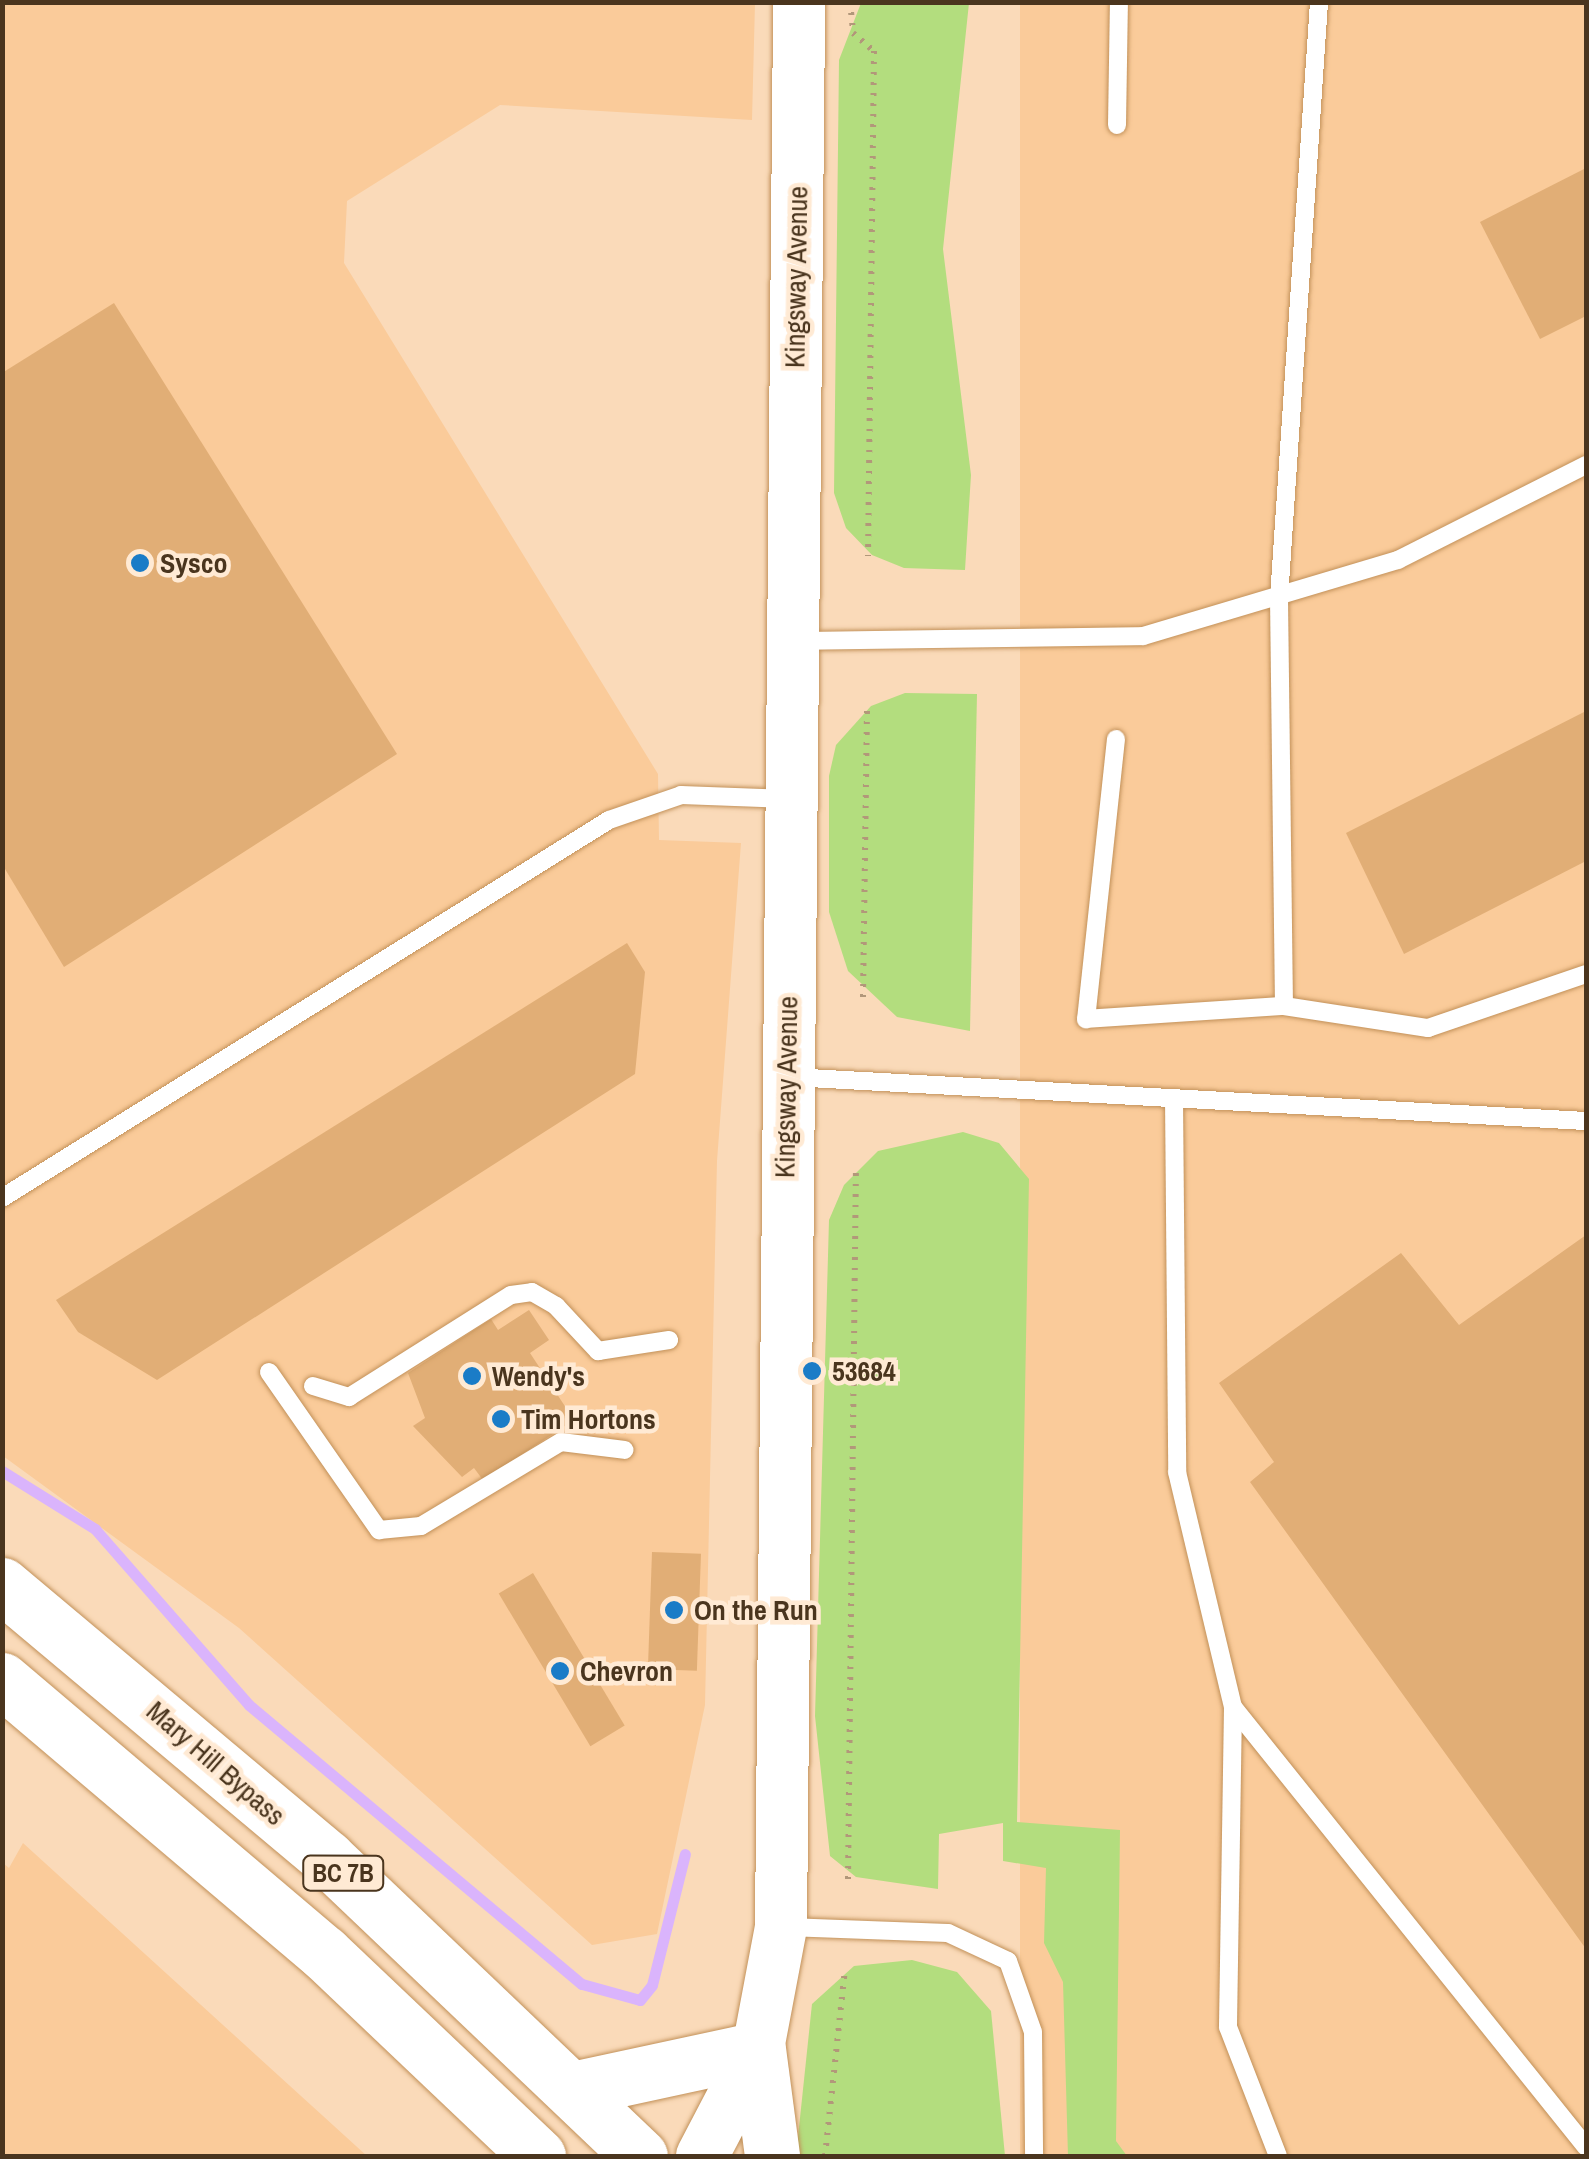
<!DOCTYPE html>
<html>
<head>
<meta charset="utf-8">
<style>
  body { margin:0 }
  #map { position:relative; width:1589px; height:2159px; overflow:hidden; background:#fadab9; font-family:"Archivo Narrow",sans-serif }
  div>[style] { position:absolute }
  .built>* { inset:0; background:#facb9a; transform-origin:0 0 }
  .green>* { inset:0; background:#b3dd7e }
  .stream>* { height:11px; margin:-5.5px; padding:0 5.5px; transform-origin:5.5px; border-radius:5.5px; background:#dab4fc }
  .building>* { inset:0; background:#e1ae76; transform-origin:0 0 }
  .path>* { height:6px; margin-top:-3px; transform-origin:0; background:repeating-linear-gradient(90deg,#b2977a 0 2.5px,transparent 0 10.5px) }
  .roads { filter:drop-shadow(0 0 2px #c29159) drop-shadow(0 0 2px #c29159) }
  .lane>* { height:18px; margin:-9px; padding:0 9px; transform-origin:9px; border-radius:9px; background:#fff }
  .secondary>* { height:52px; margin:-26px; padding:0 26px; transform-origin:26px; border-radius:26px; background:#fff }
  .highway>* { height:55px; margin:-27.5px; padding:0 27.5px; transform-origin:27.5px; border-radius:27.5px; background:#fff }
  .dots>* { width:28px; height:28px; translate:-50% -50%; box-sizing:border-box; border:5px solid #ffead4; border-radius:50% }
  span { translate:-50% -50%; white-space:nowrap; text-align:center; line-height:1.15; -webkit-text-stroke:9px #ffead4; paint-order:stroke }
  .shield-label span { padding:2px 8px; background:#ffead4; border:2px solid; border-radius:8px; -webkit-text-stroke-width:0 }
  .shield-label { font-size:25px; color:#4a351e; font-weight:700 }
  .street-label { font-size:28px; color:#4a351e }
  .poi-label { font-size:28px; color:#4a351e; font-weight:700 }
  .left { translate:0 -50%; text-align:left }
  .frame { position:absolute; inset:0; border:5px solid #4a351e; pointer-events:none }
</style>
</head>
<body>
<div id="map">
  <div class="built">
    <i style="clip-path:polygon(3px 3px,755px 3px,752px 120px,500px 105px,347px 201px,344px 263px,658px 774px,659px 840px,741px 843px,717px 1161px,705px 1705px,657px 1934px,592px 1945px,239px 1628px,3px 1456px)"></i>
    <i style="left:1020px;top:3px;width:566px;height:2153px"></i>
    <i style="clip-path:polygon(23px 1843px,367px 2156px,3px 2156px,3px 1863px,9px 1868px)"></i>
  </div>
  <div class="green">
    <i style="clip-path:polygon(861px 3px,969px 3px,943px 249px,971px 475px,965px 570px,904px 568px,872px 555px,846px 528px,834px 493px,839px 60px)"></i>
    <i style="clip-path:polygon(977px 694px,970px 1031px,897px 1017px,848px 971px,829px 912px,829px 776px,836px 745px,871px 706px,905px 693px)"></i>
    <i style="clip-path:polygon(963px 1132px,999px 1143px,1029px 1179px,1017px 1822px,1120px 1830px,1116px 2141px,1127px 2156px,1068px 2156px,1063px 1982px,1044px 1943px,1046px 1868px,1003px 1861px,1003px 1823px,939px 1834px,938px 1889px,856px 1877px,830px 1856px,815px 1716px,829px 1220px,844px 1185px,878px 1151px)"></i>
    <i style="clip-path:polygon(912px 1960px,957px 1972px,991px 2011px,1005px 2156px,796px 2156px,812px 2004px,854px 1966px)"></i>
  </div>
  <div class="stream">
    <i style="left:2px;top:1471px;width:110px;rotate:31.9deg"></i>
    <i style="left:95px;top:1529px;width:234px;rotate:48.8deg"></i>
    <i style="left:249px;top:1705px;width:434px;rotate:40deg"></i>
    <i style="left:582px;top:1984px;width:60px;rotate:15.4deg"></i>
    <i style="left:640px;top:2000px;width:19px;rotate:-51deg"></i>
    <i style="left:652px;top:1985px;width:135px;rotate:-75.9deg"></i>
  </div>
  <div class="building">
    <i style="clip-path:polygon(1586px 168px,1586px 316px,1540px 339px,1480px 222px)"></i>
    <i style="clip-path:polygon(114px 303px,397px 754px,64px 967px,2px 864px,2px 373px)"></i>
    <i style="clip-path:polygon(1586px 711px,1586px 861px,1404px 954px,1346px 833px)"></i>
    <i style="clip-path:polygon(627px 943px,645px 972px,635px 1074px,157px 1380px,78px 1332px,56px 1300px)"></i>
    <i style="clip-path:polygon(1586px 1235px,1586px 1949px,1250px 1482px,1274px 1462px,1219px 1383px,1401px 1253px,1459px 1325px)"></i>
    <i style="clip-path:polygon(529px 1310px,549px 1340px,530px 1353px,574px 1420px,483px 1480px,474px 1468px,462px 1477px,413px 1426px,425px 1418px,408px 1373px,491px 1319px,498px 1330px)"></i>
    <i style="left:652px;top:1552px;width:49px;height:117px;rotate:2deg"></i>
    <i style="left:533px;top:1573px;width:178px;height:40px;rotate:59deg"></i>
  </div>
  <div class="path">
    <i style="left:850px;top:2px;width:31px;rotate:84deg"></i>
    <i style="left:853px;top:33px;width:28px;rotate:41deg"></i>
    <i style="left:874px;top:51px;width:505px;rotate:90.68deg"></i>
    <i style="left:863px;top:997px;width:292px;rotate:-89.2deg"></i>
    <i style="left:848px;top:1879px;width:714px;rotate:-89.36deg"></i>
    <i style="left:825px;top:2156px;width:188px;rotate:-83.9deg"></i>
  </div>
  <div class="roads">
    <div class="lane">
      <i style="left:1319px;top:2px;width:597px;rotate:93.84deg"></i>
      <i style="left:1279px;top:598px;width:408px;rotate:89.3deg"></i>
      <i style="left:1284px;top:1006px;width:146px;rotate:8.7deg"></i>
      <i style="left:1428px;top:1028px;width:167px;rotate:-18.9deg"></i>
      <i style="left:1117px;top:125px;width:123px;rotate:-89.1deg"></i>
      <i style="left:797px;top:641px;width:346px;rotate:-0.8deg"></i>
      <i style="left:1143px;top:636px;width:266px;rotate:-16.6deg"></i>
      <i style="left:1398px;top:560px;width:211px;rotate:-26.8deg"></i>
      <i style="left:1116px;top:739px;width:282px;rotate:96.1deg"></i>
      <i style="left:1086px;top:1019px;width:198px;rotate:-3.8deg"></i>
      <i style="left:791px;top:1077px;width:796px;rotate:3.17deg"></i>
      <i style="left:1174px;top:1098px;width:374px;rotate:89.5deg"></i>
      <i style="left:1177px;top:1472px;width:242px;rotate:76.6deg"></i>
      <i style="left:1233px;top:1707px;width:320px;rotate:90.9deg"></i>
      <i style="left:1228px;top:2027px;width:138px;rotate:68.8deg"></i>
      <i style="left:2px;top:1198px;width:715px;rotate:-31.91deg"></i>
      <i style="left:609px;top:820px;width:76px;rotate:-19.1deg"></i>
      <i style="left:681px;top:795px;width:108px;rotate:2.1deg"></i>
      <i style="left:269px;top:1372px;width:193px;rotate:55.2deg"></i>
      <i style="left:379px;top:1530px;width:42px;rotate:-5.4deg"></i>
      <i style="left:421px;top:1526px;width:163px;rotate:-31deg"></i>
      <i style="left:561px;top:1442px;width:64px;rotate:7.1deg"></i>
      <i style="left:313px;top:1386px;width:38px;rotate:17deg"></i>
      <i style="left:349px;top:1397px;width:191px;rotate:-32.2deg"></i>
      <i style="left:511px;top:1295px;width:21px;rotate:-8deg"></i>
      <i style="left:532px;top:1292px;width:28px;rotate:30deg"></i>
      <i style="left:556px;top:1306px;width:62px;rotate:47deg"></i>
      <i style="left:598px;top:1351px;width:72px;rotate:-8.8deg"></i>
      <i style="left:1233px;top:1707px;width:564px;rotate:51.26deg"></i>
      <i style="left:787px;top:1927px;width:161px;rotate:2.1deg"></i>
      <i style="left:948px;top:1933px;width:66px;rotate:25deg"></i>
      <i style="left:1008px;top:1961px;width:75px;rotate:70.6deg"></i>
      <i style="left:1033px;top:2032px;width:124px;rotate:89.5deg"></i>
    </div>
    <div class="secondary">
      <i style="left:702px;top:2156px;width:121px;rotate:-62.4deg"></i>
      <i style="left:758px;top:2049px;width:124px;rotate:-79.3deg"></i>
      <i style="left:781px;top:1927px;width:1925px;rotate:-89.46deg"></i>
    </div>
    <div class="highway">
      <i style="left:2px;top:1585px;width:424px;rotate:40deg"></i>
      <i style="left:327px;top:1858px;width:432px;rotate:43.6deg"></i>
      <i style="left:2px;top:1680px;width:422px;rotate:40.3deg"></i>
      <i style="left:324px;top:1953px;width:295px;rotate:43.5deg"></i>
      <i style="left:573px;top:2089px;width:189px;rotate:-12.2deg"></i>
      <i style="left:758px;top:2049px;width:108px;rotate:82.5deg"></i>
    </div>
  </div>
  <div class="dots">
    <i style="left:140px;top:563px;background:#1a7cc7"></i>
    <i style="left:812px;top:1371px;background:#1a7cc7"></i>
    <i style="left:472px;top:1376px;background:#1a7cc7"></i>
    <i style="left:501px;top:1419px;background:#1a7cc7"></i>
    <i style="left:674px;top:1610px;background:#1a7cc7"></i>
    <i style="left:560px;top:1671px;background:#1a7cc7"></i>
  </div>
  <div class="shield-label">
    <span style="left:343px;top:1873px">BC 7B</span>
  </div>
  <div class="street-label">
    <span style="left:796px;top:277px;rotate:-89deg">Kingsway Avenue</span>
    <span style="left:786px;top:1087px;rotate:-89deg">Kingsway Avenue</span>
    <span style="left:216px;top:1763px;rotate:41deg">Mary Hill Bypass</span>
  </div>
  <div class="poi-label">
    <span class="left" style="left:160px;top:563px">Sysco</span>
    <span class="left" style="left:832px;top:1371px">53684</span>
    <span class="left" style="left:492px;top:1376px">Wendy's</span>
    <span class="left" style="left:521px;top:1419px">Tim Hortons</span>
    <span class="left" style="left:694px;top:1610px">On the Run</span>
    <span class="left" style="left:580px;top:1671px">Chevron</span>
  </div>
  <div class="frame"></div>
</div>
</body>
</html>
